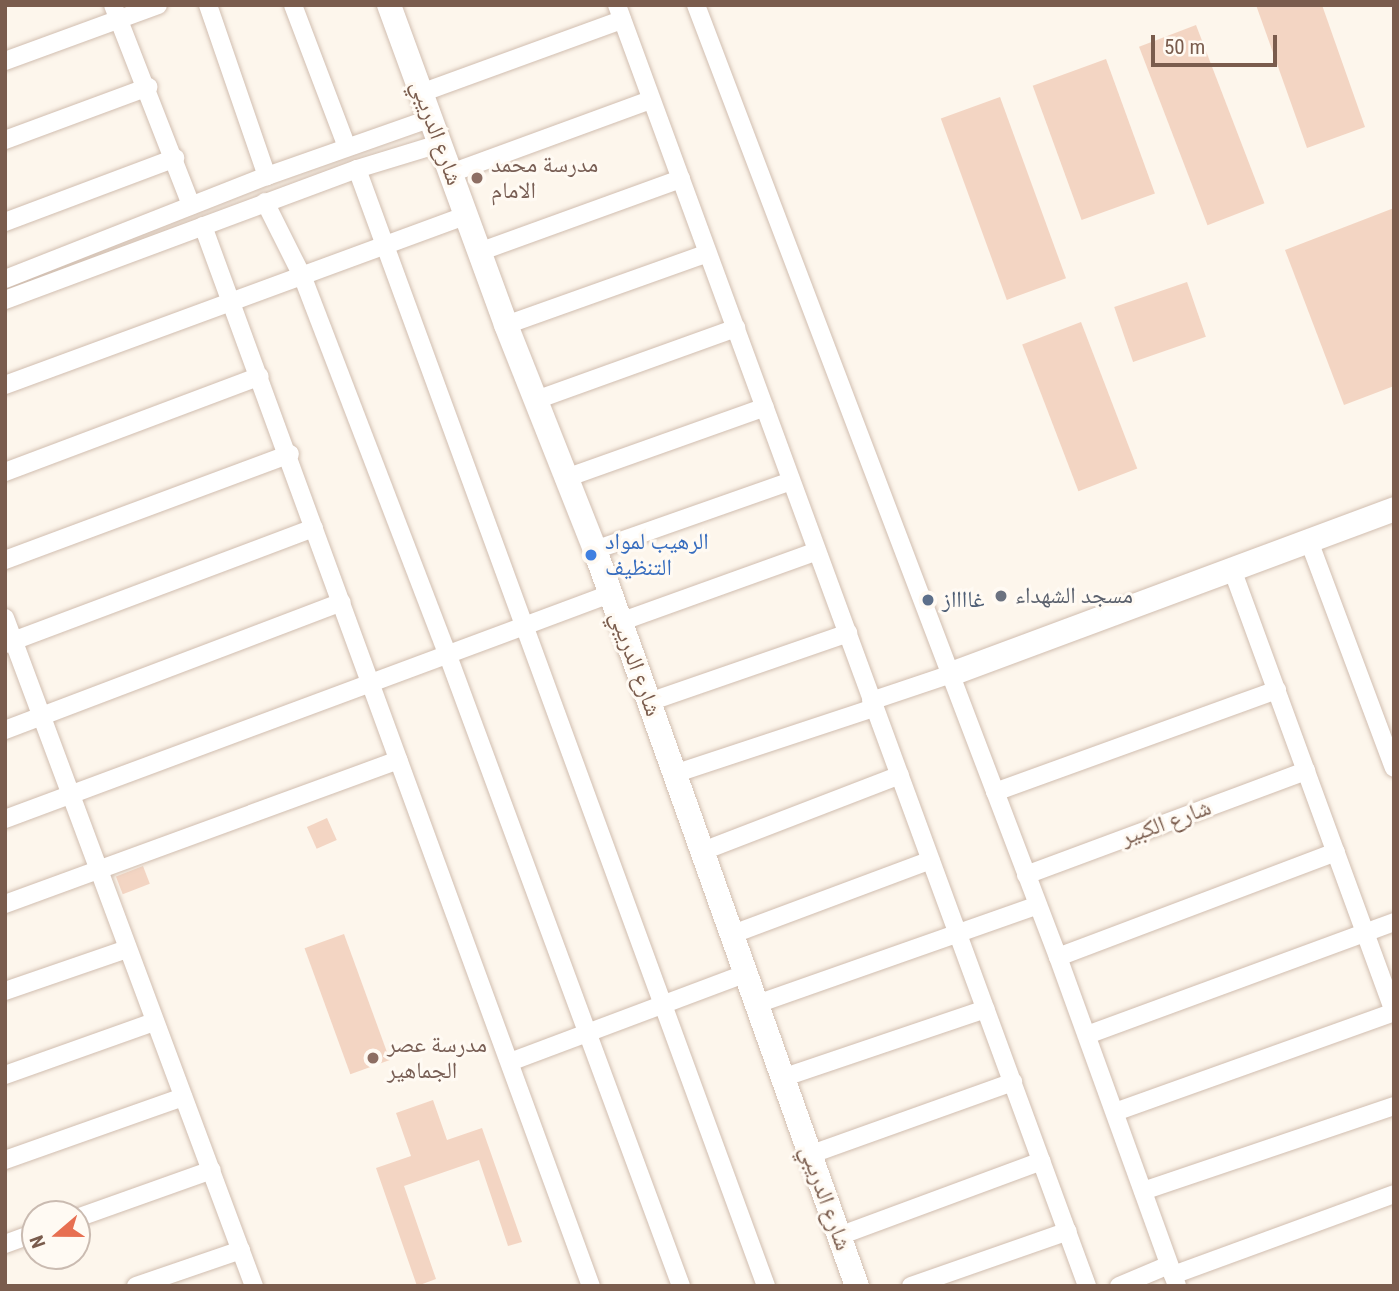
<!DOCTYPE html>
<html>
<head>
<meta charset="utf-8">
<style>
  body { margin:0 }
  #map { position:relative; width:1399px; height:1291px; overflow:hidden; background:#fdf6ec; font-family:"Roboto Condensed","Noto Naskh Arabic",sans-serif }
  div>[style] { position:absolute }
  .building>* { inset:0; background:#f3d5c3; transform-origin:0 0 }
  .roads { filter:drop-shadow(0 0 2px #d1beb0) drop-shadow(0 0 2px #d1beb0) }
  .street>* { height:18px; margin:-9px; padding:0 9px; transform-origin:9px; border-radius:9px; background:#fff }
  .secondary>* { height:24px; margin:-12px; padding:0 12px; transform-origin:12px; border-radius:12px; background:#fff }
  .dots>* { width:19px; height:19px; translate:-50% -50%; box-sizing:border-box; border:4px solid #fffaf3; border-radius:50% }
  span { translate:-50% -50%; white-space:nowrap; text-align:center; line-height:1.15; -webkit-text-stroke:6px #fffaf3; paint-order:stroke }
  .street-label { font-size:23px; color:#7a5c4d }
  .education-label { font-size:23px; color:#785e54 }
  .left { translate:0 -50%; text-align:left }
  .shop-label { font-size:23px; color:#366cbe }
  .worship-label { font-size:23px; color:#5b616d }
  .service-label { font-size:23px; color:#4e5e75 }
  .frame { position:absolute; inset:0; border:7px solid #7a5c4d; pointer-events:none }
  .north { position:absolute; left:21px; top:1200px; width:70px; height:70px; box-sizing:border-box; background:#fffaf3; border:2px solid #cabbb1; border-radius:50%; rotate:250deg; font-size:19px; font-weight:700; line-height:28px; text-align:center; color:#7a5c4d }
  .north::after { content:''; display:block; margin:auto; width:24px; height:32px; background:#e76f51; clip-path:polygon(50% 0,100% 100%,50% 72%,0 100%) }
  .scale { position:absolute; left:1151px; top:35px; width:126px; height:32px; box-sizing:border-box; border:4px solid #7a5c4d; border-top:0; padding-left:9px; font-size:21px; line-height:24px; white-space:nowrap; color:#7a5c4d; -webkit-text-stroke:5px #fffaf3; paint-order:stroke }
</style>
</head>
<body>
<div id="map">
  <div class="building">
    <i style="clip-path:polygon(1256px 5px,1322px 5px,1365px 127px,1307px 148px)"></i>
    <i style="left:1196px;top:25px;width:191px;height:61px;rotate:69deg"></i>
    <i style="left:1106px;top:59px;width:143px;height:78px;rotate:70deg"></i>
    <i style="left:1000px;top:97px;width:193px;height:63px;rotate:70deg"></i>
    <i style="clip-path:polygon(1394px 208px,1394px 386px,1344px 405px,1285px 250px)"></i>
    <i style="left:1187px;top:282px;width:58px;height:77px;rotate:71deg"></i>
    <i style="left:1081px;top:322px;width:157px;height:63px;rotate:69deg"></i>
    <i style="left:327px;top:818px;width:24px;height:22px;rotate:66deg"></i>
    <i style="left:143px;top:866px;width:19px;height:29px;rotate:69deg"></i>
    <i style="left:344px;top:934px;width:134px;height:42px;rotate:70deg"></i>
    <i style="clip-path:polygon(433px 1100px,447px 1140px,482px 1128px,522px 1242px,508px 1246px,479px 1160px,404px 1186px,436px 1279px,417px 1286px,376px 1168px,411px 1156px,396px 1113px)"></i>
  </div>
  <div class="roads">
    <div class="street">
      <i style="left:113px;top:5px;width:215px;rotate:68.7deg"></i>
      <i style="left:208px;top:5px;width:181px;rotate:71deg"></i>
      <i style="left:293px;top:5px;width:152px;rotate:69.2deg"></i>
      <i style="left:617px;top:5px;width:1365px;rotate:69.85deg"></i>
      <i style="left:696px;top:5px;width:1019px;rotate:69.18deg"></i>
      <i style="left:1058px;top:957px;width:350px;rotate:70.1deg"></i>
      <i style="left:5px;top:61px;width:163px;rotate:-20.1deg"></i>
      <i style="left:421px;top:93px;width:214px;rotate:-20deg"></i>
      <i style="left:5px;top:140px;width:153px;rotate:-20.3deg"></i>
      <i style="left:357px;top:169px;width:1190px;rotate:69.89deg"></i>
      <i style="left:451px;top:173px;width:213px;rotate:-20.1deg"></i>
      <i style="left:265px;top:202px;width:85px;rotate:63.4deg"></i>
      <i style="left:303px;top:278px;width:402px;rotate:69deg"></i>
      <i style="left:447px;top:653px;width:675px;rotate:69.71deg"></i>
      <i style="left:5px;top:222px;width:182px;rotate:-20.6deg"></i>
      <i style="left:203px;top:226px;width:1129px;rotate:69.9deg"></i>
      <i style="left:479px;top:252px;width:215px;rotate:-19.9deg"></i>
      <i style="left:5px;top:279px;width:282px;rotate:-21.5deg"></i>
      <i style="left:267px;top:176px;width:172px;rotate:-19.4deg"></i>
      <i style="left:5px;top:300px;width:376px;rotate:-20.4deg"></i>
      <i style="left:357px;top:169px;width:86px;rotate:-17deg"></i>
      <i style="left:506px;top:325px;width:214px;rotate:-19.6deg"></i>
      <i style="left:5px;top:385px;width:491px;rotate:-20.2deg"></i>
      <i style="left:536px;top:400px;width:213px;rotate:-19.8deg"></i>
      <i style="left:5px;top:472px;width:272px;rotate:-20.6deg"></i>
      <i style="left:566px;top:478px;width:211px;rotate:-19.6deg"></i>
      <i style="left:1309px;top:541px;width:242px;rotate:69.5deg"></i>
      <i style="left:595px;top:550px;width:208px;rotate:-19.4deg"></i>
      <i style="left:5px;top:560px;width:304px;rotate:-20.4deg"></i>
      <i style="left:1232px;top:569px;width:471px;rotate:69.9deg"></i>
      <i style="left:5px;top:618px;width:713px;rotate:69.56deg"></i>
      <i style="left:620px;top:622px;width:209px;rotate:-19.8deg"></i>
      <i style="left:5px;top:644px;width:330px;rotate:-20.6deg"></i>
      <i style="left:871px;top:701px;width:84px;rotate:-18.6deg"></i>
      <i style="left:649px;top:702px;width:211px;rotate:-19.1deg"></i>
      <i style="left:5px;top:730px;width:360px;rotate:-20.8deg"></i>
      <i style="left:674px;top:774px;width:211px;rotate:-18.3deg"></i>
      <i style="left:995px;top:792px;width:300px;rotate:-19.9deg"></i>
      <i style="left:5px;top:819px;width:645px;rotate:-20.4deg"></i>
      <i style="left:703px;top:851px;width:211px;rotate:-21.1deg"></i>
      <i style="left:1026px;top:875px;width:299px;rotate:-20.4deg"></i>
      <i style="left:5px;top:904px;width:419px;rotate:-20.1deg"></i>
      <i style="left:733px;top:934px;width:211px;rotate:-20.5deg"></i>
      <i style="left:1058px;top:957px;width:297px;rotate:-20.7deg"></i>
      <i style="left:5px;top:991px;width:129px;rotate:-19deg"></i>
      <i style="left:757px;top:1004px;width:296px;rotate:-19.4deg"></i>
      <i style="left:1087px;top:1035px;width:327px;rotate:-20.2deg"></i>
      <i style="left:510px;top:1062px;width:253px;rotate:-20.6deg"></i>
      <i style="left:5px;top:1075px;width:158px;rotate:-19.6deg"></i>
      <i style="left:782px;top:1078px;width:215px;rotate:-18.7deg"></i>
      <i style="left:1115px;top:1112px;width:296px;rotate:-19.7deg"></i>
      <i style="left:809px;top:1155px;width:217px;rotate:-19.7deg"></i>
      <i style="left:5px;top:1160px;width:189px;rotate:-19.5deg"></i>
      <i style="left:1143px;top:1191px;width:265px;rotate:-18.7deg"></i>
      <i style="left:77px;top:1218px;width:143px;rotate:-19.6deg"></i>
      <i style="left:839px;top:1236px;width:216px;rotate:-20.3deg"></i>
      <i style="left:5px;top:1244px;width:32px;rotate:-20deg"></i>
      <i style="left:1173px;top:1275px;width:235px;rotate:-20.1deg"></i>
      <i style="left:136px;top:1286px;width:111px;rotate:-18.9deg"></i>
      <i style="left:911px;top:1286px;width:166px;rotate:-19.3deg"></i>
      <i style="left:1119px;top:1286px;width:54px;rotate:-22.8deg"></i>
    </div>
    <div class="secondary">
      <i style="left:389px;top:5px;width:341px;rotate:69.9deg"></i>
      <i style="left:506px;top:325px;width:242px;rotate:68.4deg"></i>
      <i style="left:595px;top:550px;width:781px;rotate:70.41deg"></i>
      <i style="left:951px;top:674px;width:473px;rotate:-20.4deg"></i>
    </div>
  </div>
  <div class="dots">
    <i style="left:477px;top:178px;background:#8d6e63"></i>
    <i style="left:591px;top:555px;background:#3f7fe0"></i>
    <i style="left:1001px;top:596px;background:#6b7280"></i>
    <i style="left:928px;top:600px;background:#5c6f8a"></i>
    <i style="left:373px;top:1058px;background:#8d6e63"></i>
  </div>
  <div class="street-label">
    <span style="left:436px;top:133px;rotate:70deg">شارع الدريبي</span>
    <span style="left:635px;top:664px;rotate:70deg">شارع الدريبي</span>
    <span style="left:1166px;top:823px;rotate:-20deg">شارع الكبير</span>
    <span style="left:825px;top:1198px;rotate:70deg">شارع الدريبي</span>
  </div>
  <div class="education-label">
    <span class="left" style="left:491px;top:178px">مدرسة محمد<br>الامام</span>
    <span class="left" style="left:387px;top:1058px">مدرسة عصر<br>الجماهير</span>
  </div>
  <div class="shop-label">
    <span class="left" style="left:605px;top:555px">الرهيب لمواد<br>التنظيف</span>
  </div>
  <div class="worship-label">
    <span class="left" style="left:1015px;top:596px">مسجد الشهداء</span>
  </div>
  <div class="service-label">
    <span class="left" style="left:942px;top:600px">غااااز</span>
  </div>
  <div class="frame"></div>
  <div class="north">N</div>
  <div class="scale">50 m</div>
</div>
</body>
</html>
